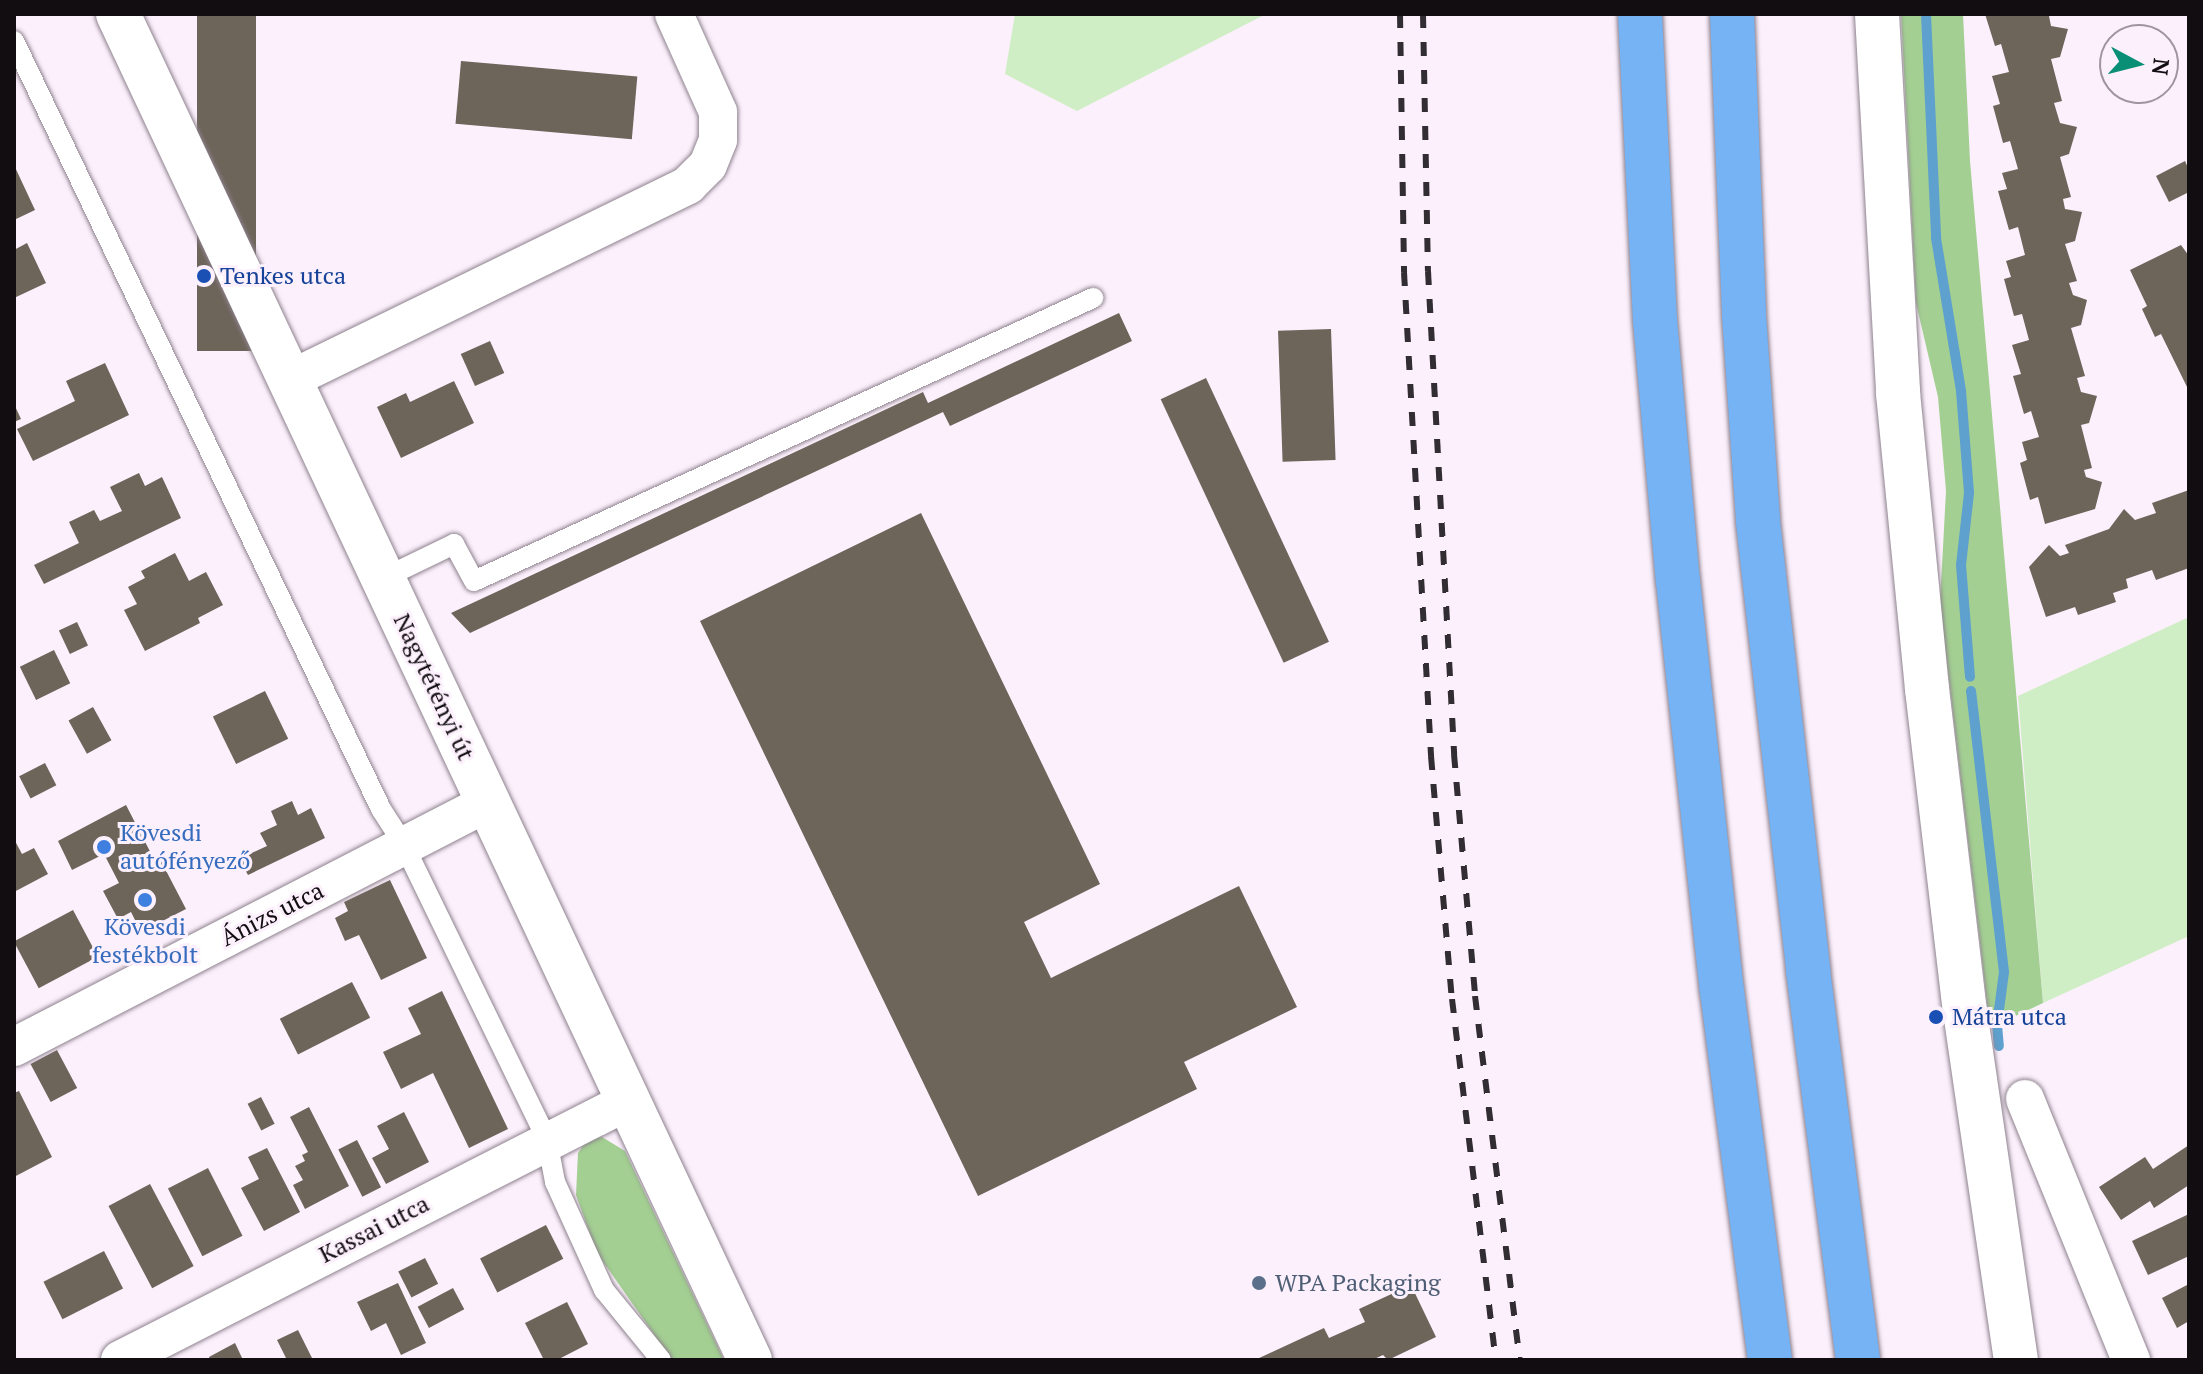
<!DOCTYPE html>
<html>
<head>
<meta charset="utf-8">
<style>
  body { margin:0 }
  #map { position:relative; width:2203px; height:1374px; overflow:hidden; background:#fcf0fc; font-family:"PT Serif",serif }
  div>[style] { position:absolute }
  .green>* { inset:0; background:#d0eec5 }
  .forest>* { inset:0; background:#a3cf92 }
  .stream>* { height:10px; margin:-5px; padding:0 5px; transform-origin:5px; border-radius:5px; background:#5ea0ce }
  .building>* { inset:0; background:#6d645a; transform-origin:0 0 }
  .roads { filter:drop-shadow(0 0 2px #8d828d) drop-shadow(0 0 2px #8d828d) }
  .service>* { height:20px; margin:-10px; padding:0 10px; transform-origin:10px; border-radius:10px; background:#fff }
  .minor>* { height:38px; margin:-19px; padding:0 19px; transform-origin:19px; border-radius:19px; background:#fff }
  .tertiary>* { height:44px; margin:-22px; padding:0 22px; transform-origin:22px; border-radius:22px; background:#fff }
  .secondary>* { height:44px; margin:-22px; padding:0 22px; transform-origin:22px; border-radius:22px; background:#fff }
  .trunk>* { height:44px; margin:-22px; padding:0 22px; transform-origin:22px; border-radius:22px; background:#76b3f4 }
  .rail>* { height:6px; margin-top:-3px; transform-origin:0; background:repeating-linear-gradient(90deg,#322d32 0 14px,transparent 0 28px) }
  .dots>* { width:22px; height:22px; translate:-50% -50%; box-sizing:border-box; border:4px solid #fcf0fc; border-radius:50% }
  span { translate:-50% -50%; white-space:nowrap; text-align:center; line-height:1.15; -webkit-text-stroke:6px #fcf0fc; paint-order:stroke }
  .transit-label { font-size:24px; color:#164399 }
  .left { translate:0 -50%; text-align:left }
  .street-label { font-size:24px; color:#110d11 }
  .shop-label { font-size:24px; color:#366cbe }
  .service-label { font-size:24px; color:#4e5e75 }
  .frame { position:absolute; inset:0; border:16px solid #110d11; pointer-events:none }
  .north { position:absolute; left:2099px; top:24px; width:80px; height:80px; box-sizing:border-box; background:#fcf0fc; border:2px solid #9e959e; border-radius:50%; rotate:97deg; font-size:22px; font-weight:700; line-height:32px; text-align:center; color:#110d11 }
  .north::after { content:''; display:block; margin:auto; width:28px; height:36px; background:#0a8f77; clip-path:polygon(50% 0,100% 100%,50% 72%,0 100%) }
</style>
</head>
<body>
<div id="map">
  <div class="green">
    <i style="clip-path:polygon(1015px 14px,1266px 14px,1077px 111px,1005px 74px)"></i>
    <i style="clip-path:polygon(2189px 617px,2189px 936px,2043px 1003px,2018px 696px)"></i>
  </div>
  <div class="forest">
    <i style="clip-path:polygon(1901px 14px,1963px 14px,1970px 161px,2043px 1003px,1990px 1028px,1940px 603px,1946px 491px,1938px 397px,1916px 303px)"></i>
    <i style="clip-path:polygon(602px 1137px,625px 1151px,724px 1360px,672px 1360px,597px 1253px,576px 1195px,578px 1153px,587px 1140px)"></i>
  </div>
  <div class="stream">
    <i style="left:1926px;top:14px;width:224px;rotate:87.4deg"></i>
    <i style="left:1936px;top:238px;width:155px;rotate:80.7deg"></i>
    <i style="left:1961px;top:391px;width:102px;rotate:85.5deg"></i>
    <i style="left:1969px;top:493px;width:72px;rotate:96.3deg"></i>
    <i style="left:1961px;top:565px;width:112px;rotate:85.4deg"></i>
    <i style="left:1971px;top:691px;width:283px;rotate:83.3deg"></i>
    <i style="left:2004px;top:972px;width:53px;rotate:97.5deg"></i>
    <i style="left:1997px;top:1025px;width:21px;rotate:85deg"></i>
  </div>
  <div class="building">
    <i style="left:197px;top:14px;width:59px;height:337px"></i>
    <i style="clip-path:polygon(1985px 14px,2054px 14px,2049px 16px,2051px 26px,2068px 29px,2060px 57px,2051px 59px,2062px 101px,2054px 103px,2060px 123px,2077px 127px,2069px 154px,2060px 157px,2071px 197px,2063px 199px,2065px 209px,2082px 212px,2075px 241px,2065px 244px,2077px 281px,2069px 283px,2073px 295px,2087px 300px,2081px 325px,2071px 328px,2085px 376px,2077px 378px,2081px 392px,2097px 396px,2089px 423px,2081px 425px,2092px 468px,2084px 470px,2086px 477px,2102px 482px,2095px 509px,2045px 524px,2038px 497px,2030px 500px,2020px 463px,2027px 460px,2022px 442px,2039px 437px,2031px 411px,2024px 414px,2013px 376px,2021px 374px,2012px 345px,2029px 340px,2022px 314px,2014px 316px,2004px 279px,2011px 277px,2006px 261px,2025px 255px,2018px 227px,2009px 230px,1998px 191px,2007px 189px,2002px 173px,2018px 169px,2010px 141px,2003px 143px,1993px 106px,2000px 104px,1992px 76px,2009px 72px,2001px 44px,1995px 46px)"></i>
    <i style="left:461px;top:61px;width:177px;height:63px;rotate:5deg"></i>
    <i style="clip-path:polygon(2185px 161px,2189px 170px,2189px 192px,2169px 202px,2156px 176px)"></i>
    <i style="clip-path:polygon(14px 165px,35px 210px,14px 220px)"></i>
    <i style="clip-path:polygon(27px 243px,46px 283px,14px 298px,14px 250px)"></i>
    <i style="clip-path:polygon(2181px 245px,2189px 256px,2189px 391px,2161px 334px,2155px 337px,2142px 309px,2147px 306px,2130px 270px)"></i>
    <i style="clip-path:polygon(1119px 313px,1132px 341px,950px 426px,943px 412px,470px 633px,451px 613px,923px 392px,928px 403px)"></i>
    <i style="left:1331px;top:329px;width:131px;height:53px;rotate:88deg"></i>
    <i style="left:490px;top:341px;width:35px;height:32px;rotate:66deg"></i>
    <i style="clip-path:polygon(105px 363px,129px 415px,33px 461px,17px 429px,75px 401px,66px 381px)"></i>
    <i style="left:1206px;top:378px;width:291px;height:50px;rotate:65deg"></i>
    <i style="clip-path:polygon(454px 381px,474px 423px,401px 458px,377px 407px,406px 393px,410px 402px)"></i>
    <i style="clip-path:polygon(14px 404px,21px 419px,14px 422px)"></i>
    <i style="clip-path:polygon(139px 473px,145px 486px,162px 477px,181px 518px,44px 584px,34px 565px,79px 543px,69px 522px,94px 510px,100px 521px,122px 511px,110px 487px)"></i>
    <i style="clip-path:polygon(2189px 490px,2189px 568px,2156px 580px,2152px 570px,2126px 579px,2128px 588px,2113px 593px,2116px 602px,2078px 615px,2075px 607px,2046px 617px,2029px 567px,2049px 545px,2060px 556px,2069px 553px,2065px 545px,2109px 529px,2124px 509px,2135px 520px,2156px 513px,2152px 503px)"></i>
    <i style="clip-path:polygon(921px 513px,1100px 884px,1024px 922px,1051px 978px,1239px 886px,1297px 1007px,1184px 1062px,1197px 1089px,978px 1196px,700px 621px)"></i>
    <i style="clip-path:polygon(175px 553px,189px 581px,206px 572px,223px 605px,198px 618px,200px 623px,145px 651px,124px 610px,137px 604px,128px 587px,145px 578px,141px 571px)"></i>
    <i style="left:77px;top:622px;width:26px;height:20px;rotate:65deg"></i>
    <i style="left:54px;top:650px;width:37px;height:38px;rotate:64deg"></i>
    <i style="left:265px;top:691px;width:53px;height:58px;rotate:64deg"></i>
    <i style="left:93px;top:707px;width:38px;height:28px;rotate:61deg"></i>
    <i style="left:45px;top:763px;width:25px;height:29px;rotate:63deg"></i>
    <i style="clip-path:polygon(292px 801px,298px 815px,311px 808px,325px 838px,248px 875px,239px 859px,267px 846px,260px 833px,277px 825px,271px 811px)"></i>
    <i style="clip-path:polygon(126px 805px,156px 863px,161px 861px,186px 909px,141px 932px,131px 912px,118px 919px,103px 891px,119px 883px,104px 854px,72px 870px,58px 841px)"></i>
    <i style="clip-path:polygon(14px 839px,22px 854px,34px 848px,48px 874px,14px 892px)"></i>
    <i style="clip-path:polygon(390px 880px,427px 958px,381px 980px,359px 935px,345px 941px,335px 918px,348px 911px,344px 902px)"></i>
    <i style="left:73px;top:910px;width:53px;height:67px;rotate:62deg"></i>
    <i style="left:352px;top:982px;width:40px;height:81px;rotate:63deg"></i>
    <i style="clip-path:polygon(442px 991px,508px 1129px,469px 1148px,433px 1073px,401px 1089px,383px 1052px,421px 1034px,408px 1008px)"></i>
    <i style="left:57px;top:1050px;width:43px;height:30px;rotate:62deg"></i>
    <i style="clip-path:polygon(19px 1091px,52px 1157px,14px 1177px,14px 1093px)"></i>
    <i style="left:261px;top:1097px;width:30px;height:15px;rotate:63deg"></i>
    <i style="clip-path:polygon(309px 1107px,349px 1186px,305px 1209px,293px 1185px,303px 1180px,295px 1166px,305px 1161px,302px 1155px,308px 1152px,290px 1117px)"></i>
    <i style="clip-path:polygon(404px 1112px,429px 1162px,386px 1184px,372px 1158px,389px 1149px,377px 1126px)"></i>
    <i style="left:357px;top:1140px;width:53px;height:21px;rotate:63deg"></i>
    <i style="clip-path:polygon(2189px 1145px,2189px 1185px,2154px 1208px,2150px 1201px,2121px 1220px,2099px 1187px,2145px 1157px,2153px 1169px)"></i>
    <i style="clip-path:polygon(267px 1148px,300px 1212px,264px 1231px,241px 1188px,259px 1179px,248px 1157px)"></i>
    <i style="left:208px;top:1168px;width:76px;height:45px;rotate:63deg"></i>
    <i style="left:150px;top:1184px;width:93px;height:47px;rotate:62deg"></i>
    <i style="clip-path:polygon(2189px 1214px,2189px 1256px,2148px 1275px,2132px 1241px)"></i>
    <i style="left:546px;top:1225px;width:38px;height:74px;rotate:63deg"></i>
    <i style="left:104px;top:1251px;width:42px;height:68px;rotate:63deg"></i>
    <i style="left:425px;top:1258px;width:29px;height:30px;rotate:63deg"></i>
    <i style="clip-path:polygon(398px 1283px,426px 1343px,401px 1355px,386px 1323px,371px 1331px,357px 1302px)"></i>
    <i style="clip-path:polygon(2189px 1284px,2189px 1321px,2177px 1328px,2162px 1298px)"></i>
    <i style="clip-path:polygon(1411px 1285px,1436px 1337px,1388px 1360px,1383px 1355px,1372px 1360px,1255px 1360px,1324px 1328px,1329px 1338px,1365px 1322px,1359px 1309px)"></i>
    <i style="left:453px;top:1288px;width:24px;height:40px;rotate:62deg"></i>
    <i style="clip-path:polygon(567px 1302px,588px 1344px,557px 1360px,544px 1360px,525px 1323px)"></i>
    <i style="clip-path:polygon(298px 1330px,313px 1360px,287px 1360px,277px 1340px)"></i>
    <i style="clip-path:polygon(235px 1343px,243px 1360px,210px 1360px,209px 1357px)"></i>
  </div>
  <div class="roads">
    <div class="service">
      <i style="left:14px;top:41px;width:851px;rotate:64.46deg"></i>
      <i style="left:381px;top:809px;width:43px;rotate:57.4deg"></i>
      <i style="left:404px;top:845px;width:328px;rotate:64.1deg"></i>
      <i style="left:547px;top:1140px;width:43px;rotate:79.2deg"></i>
      <i style="left:555px;top:1182px;width:119px;rotate:65.6deg"></i>
      <i style="left:604px;top:1290px;width:90px;rotate:50.8deg"></i>
      <i style="left:384px;top:578px;width:78px;rotate:-25.9deg"></i>
      <i style="left:454px;top:544px;width:42px;rotate:61.6deg"></i>
      <i style="left:474px;top:581px;width:681px;rotate:-24.57deg"></i>
    </div>
    <div class="minor">
      <i style="left:291px;top:379px;width:442px;rotate:-26deg"></i>
      <i style="left:688px;top:185px;width:28px;rotate:-45deg"></i>
      <i style="left:708px;top:165px;width:27px;rotate:-68deg"></i>
      <i style="left:718px;top:140px;width:28px;rotate:-90deg"></i>
      <i style="left:718px;top:112px;width:107px;rotate:-114.2deg"></i>
      <i style="left:14px;top:1047px;width:532px;rotate:-27.29deg"></i>
      <i style="left:2025px;top:1099px;width:282px;rotate:67.9deg"></i>
      <i style="left:120px;top:1360px;width:570px;rotate:-27.01deg"></i>
    </div>
    <div class="tertiary">
      <i style="left:1877px;top:14px;width:380px;rotate:86.8deg"></i>
      <i style="left:1898px;top:393px;width:297px;rotate:84.4deg"></i>
      <i style="left:1927px;top:689px;width:324px;rotate:83.3deg"></i>
      <i style="left:1965px;top:1011px;width:353px;rotate:81.7deg"></i>
    </div>
    <div class="secondary">
      <i style="left:118px;top:14px;width:1487px;rotate:64.85deg"></i>
    </div>
    <div class="trunk">
      <i style="left:1640px;top:14px;width:306px;rotate:87.2deg"></i>
      <i style="left:1655px;top:320px;width:262px;rotate:85deg"></i>
      <i style="left:1678px;top:581px;width:412px;rotate:83.9deg"></i>
      <i style="left:1722px;top:991px;width:372px;rotate:82.6deg"></i>
      <i style="left:1732px;top:14px;width:301px;rotate:87.7deg"></i>
      <i style="left:1744px;top:315px;width:207px;rotate:86.1deg"></i>
      <i style="left:1758px;top:522px;width:451px;rotate:83.6deg"></i>
      <i style="left:1808px;top:970px;width:393px;rotate:82.7deg"></i>
    </div>
  </div>
  <div class="rail">
    <i style="left:1400px;top:14px;width:258px;rotate:89.1deg"></i>
    <i style="left:1404px;top:272px;width:485px;rotate:86.8deg"></i>
    <i style="left:1431px;top:756px;width:244px;rotate:85.1deg"></i>
    <i style="left:1452px;top:999px;width:364px;rotate:83.1deg"></i>
    <i style="left:1423px;top:14px;width:257px;rotate:88.9deg"></i>
    <i style="left:1428px;top:271px;width:484px;rotate:86.9deg"></i>
    <i style="left:1454px;top:754px;width:243px;rotate:85deg"></i>
    <i style="left:1475px;top:996px;width:367px;rotate:83deg"></i>
  </div>
  <div class="dots">
    <i style="left:204px;top:276px;background:#1a4fb4"></i>
    <i style="left:104px;top:847px;background:#3f7fe0"></i>
    <i style="left:145px;top:900px;background:#3f7fe0"></i>
    <i style="left:1936px;top:1017px;background:#1a4fb4"></i>
    <i style="left:1259px;top:1283px;background:#5c6f8a"></i>
  </div>
  <div class="transit-label">
    <span class="left" style="left:220px;top:276px">Tenkes utca</span>
    <span class="left" style="left:1952px;top:1017px">Mátra utca</span>
  </div>
  <div class="street-label">
    <span style="left:434px;top:687px;rotate:65deg">Nagytétényi út</span>
    <span style="left:272px;top:914px;rotate:-27deg">Ánizs utca</span>
    <span style="left:374px;top:1229px;rotate:-27deg">Kassai utca</span>
  </div>
  <div class="shop-label">
    <span class="left" style="left:120px;top:847px">Kövesdi<br>autófényező</span>
    <span style="left:145px;top:941px">Kövesdi<br>festékbolt</span>
  </div>
  <div class="service-label">
    <span class="left" style="left:1275px;top:1283px">WPA Packaging</span>
  </div>
  <div class="frame"></div>
  <div class="north">N</div>
</div>
</body>
</html>
